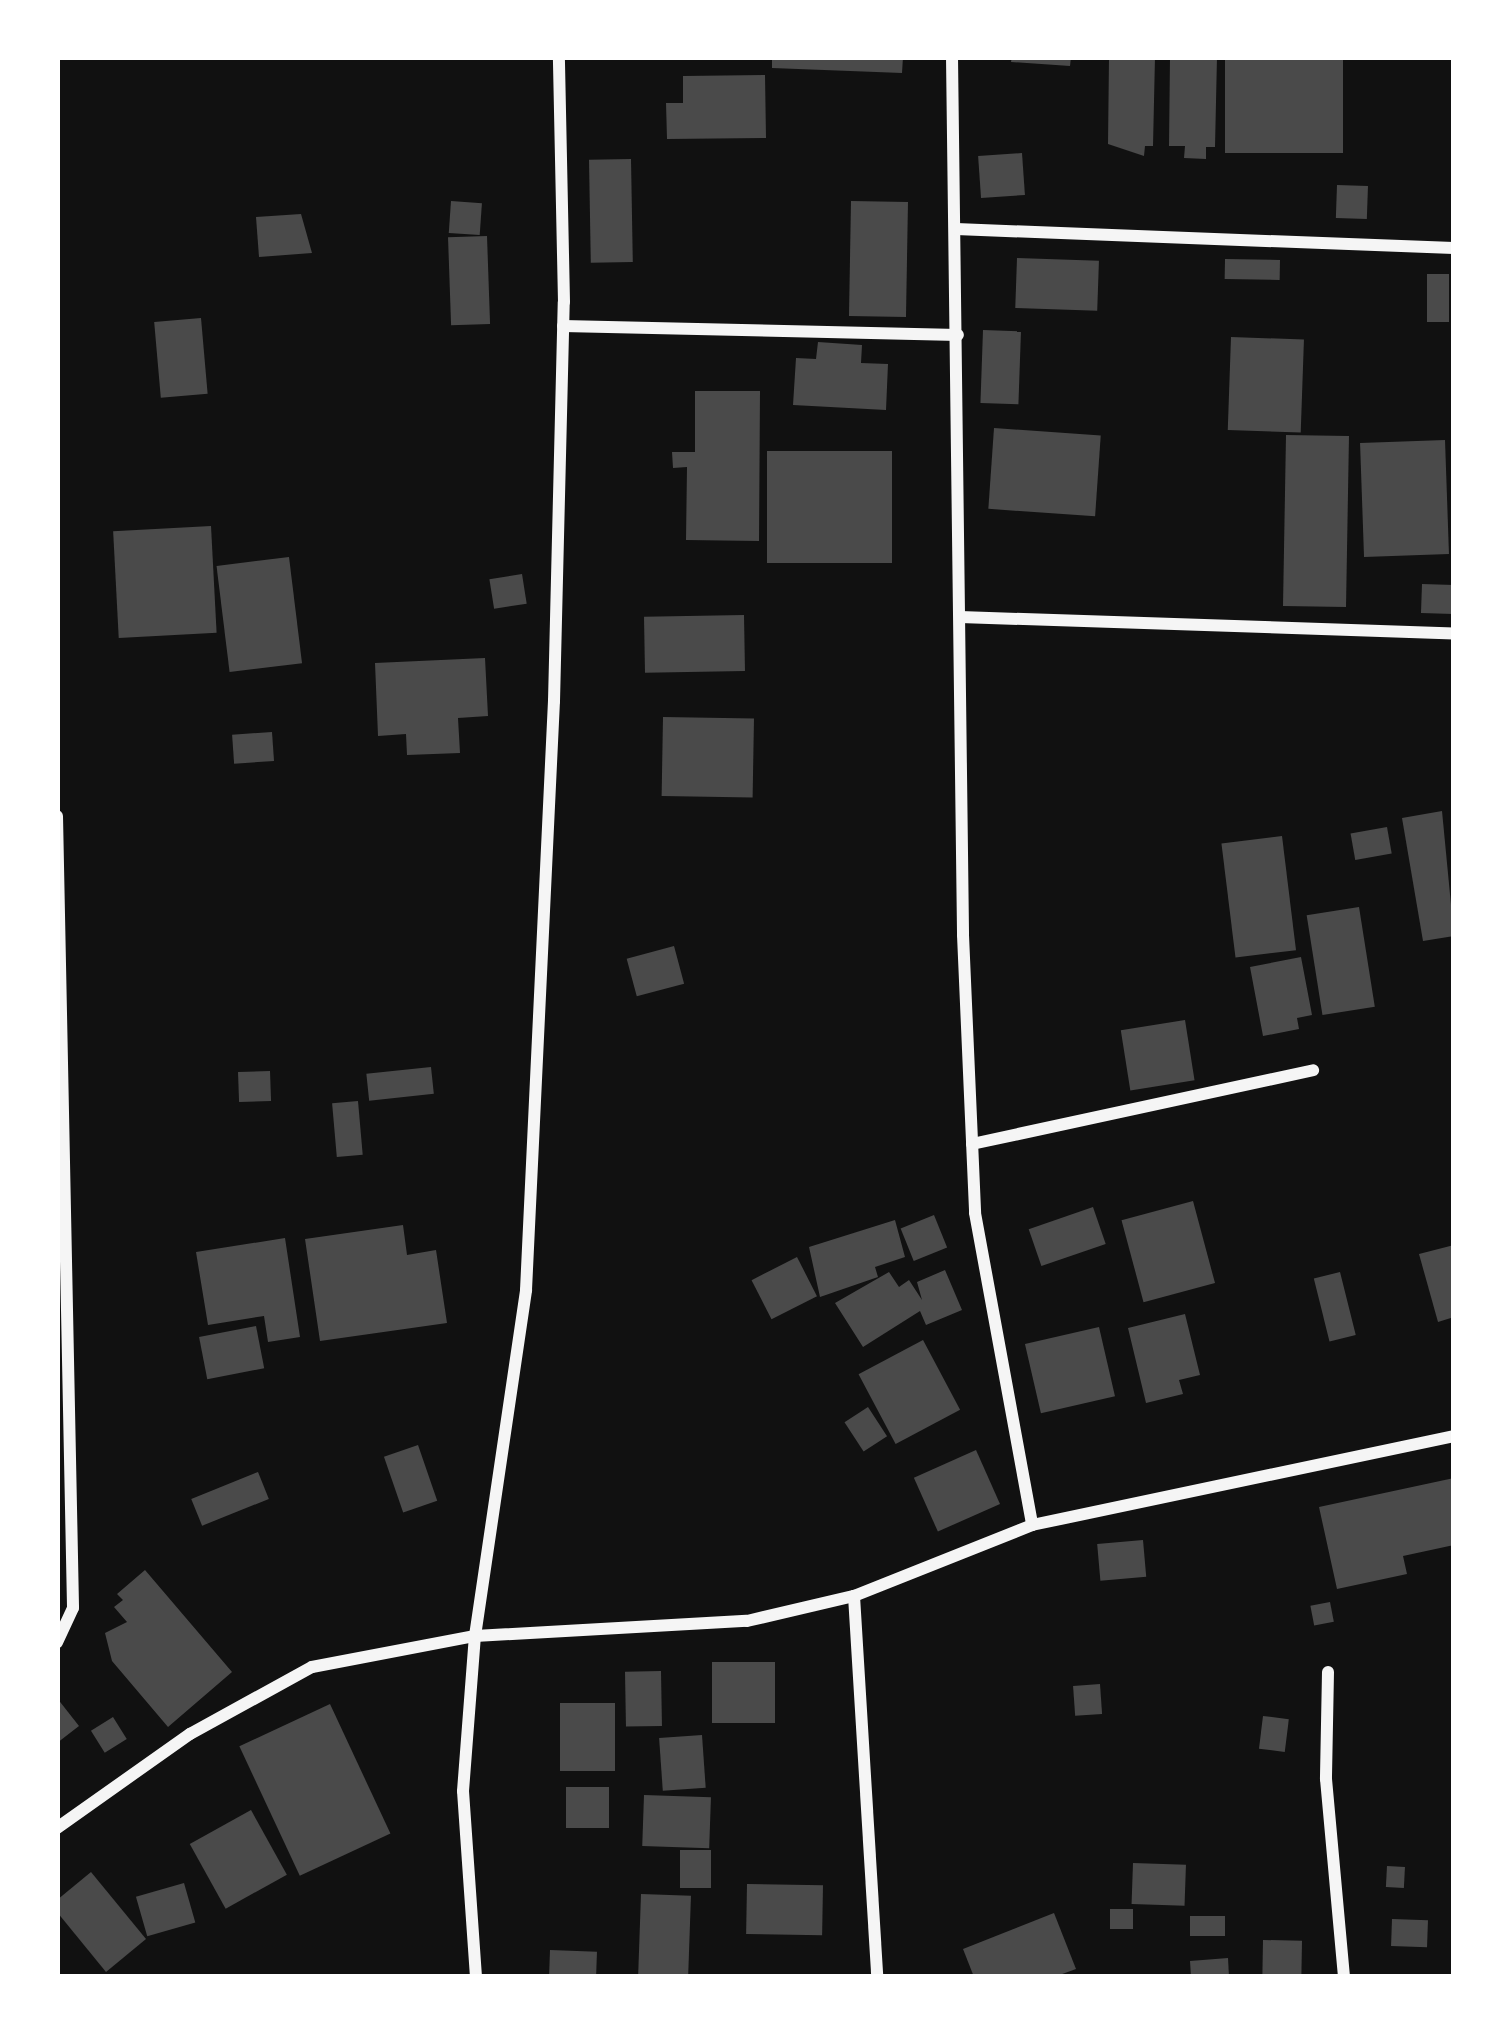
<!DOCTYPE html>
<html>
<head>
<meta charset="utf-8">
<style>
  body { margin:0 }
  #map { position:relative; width:1511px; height:2034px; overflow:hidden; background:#111; font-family:Montserrat,sans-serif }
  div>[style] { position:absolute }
  .building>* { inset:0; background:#4a4a4a; transform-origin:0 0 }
  .minor>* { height:12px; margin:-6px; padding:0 6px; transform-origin:6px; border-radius:6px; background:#f5f5f5 }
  span { translate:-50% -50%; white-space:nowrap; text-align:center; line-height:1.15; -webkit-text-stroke:10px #fff; paint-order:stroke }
  .frame { position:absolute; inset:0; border:60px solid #fff; pointer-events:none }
</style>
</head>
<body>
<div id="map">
  <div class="building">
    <i style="clip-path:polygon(772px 57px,903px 57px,902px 73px,772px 68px)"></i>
    <i style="clip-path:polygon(1012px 57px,1071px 57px,1070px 66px,1011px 62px)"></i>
    <i style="clip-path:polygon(1109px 57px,1155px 57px,1153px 146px,1145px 146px,1144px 156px,1108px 144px)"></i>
    <i style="clip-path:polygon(1170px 57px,1217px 57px,1215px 147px,1206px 147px,1206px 159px,1184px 158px,1185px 146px,1169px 146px)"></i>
    <i style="left:1225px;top:57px;width:118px;height:96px"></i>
    <i style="clip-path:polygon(765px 75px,766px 138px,667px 139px,666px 103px,683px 103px,683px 76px)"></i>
    <i style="left:1022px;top:153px;width:42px;height:44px;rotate:86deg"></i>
    <i style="left:631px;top:159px;width:103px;height:42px;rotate:89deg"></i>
    <i style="left:1337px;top:185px;width:31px;height:33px;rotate:2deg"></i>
    <i style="left:451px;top:201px;width:31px;height:32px;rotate:4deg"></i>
    <i style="left:851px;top:201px;width:57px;height:115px;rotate:1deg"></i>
    <i style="clip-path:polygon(301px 214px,312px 253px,259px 257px,256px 217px)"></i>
    <i style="left:487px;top:236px;width:88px;height:39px;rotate:88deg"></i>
    <i style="left:1017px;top:258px;width:82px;height:50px;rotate:2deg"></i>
    <i style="left:1225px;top:259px;width:55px;height:20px;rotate:1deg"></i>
    <i style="left:1449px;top:274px;width:48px;height:22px;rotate:90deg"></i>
    <i style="left:201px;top:318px;width:76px;height:47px;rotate:85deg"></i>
    <i style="left:983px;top:330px;width:38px;height:73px;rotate:2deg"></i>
    <i style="left:1231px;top:337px;width:73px;height:93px;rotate:2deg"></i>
    <i style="clip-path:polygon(818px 342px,862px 345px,861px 363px,888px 364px,886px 410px,793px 405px,796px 358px,816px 359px)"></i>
    <i style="clip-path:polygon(695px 391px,760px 391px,759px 541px,686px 540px,687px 467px,673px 468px,672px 452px,695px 452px)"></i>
    <i style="left:994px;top:428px;width:107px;height:81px;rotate:4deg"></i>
    <i style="left:1286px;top:435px;width:63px;height:171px;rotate:1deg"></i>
    <i style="left:1445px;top:440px;width:114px;height:85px;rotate:88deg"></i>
    <i style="left:767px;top:451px;width:125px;height:112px"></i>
    <i style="left:211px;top:526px;width:107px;height:98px;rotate:87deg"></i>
    <i style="left:289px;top:557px;width:107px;height:73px;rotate:83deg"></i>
    <i style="left:522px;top:574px;width:30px;height:33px;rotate:81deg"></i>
    <i style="left:1422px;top:584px;width:32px;height:29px;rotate:2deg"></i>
    <i style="left:744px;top:615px;width:56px;height:100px;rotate:89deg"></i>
    <i style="clip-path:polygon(485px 658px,488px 716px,458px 718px,460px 753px,407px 755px,406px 734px,378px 736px,375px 663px)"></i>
    <i style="left:663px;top:717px;width:91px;height:79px;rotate:1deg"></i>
    <i style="left:272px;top:732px;width:29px;height:40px;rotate:86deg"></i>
    <i style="clip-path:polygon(1442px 811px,1454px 936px,1423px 941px,1402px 818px)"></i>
    <i style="left:1387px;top:827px;width:27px;height:37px;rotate:80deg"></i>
    <i style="left:1282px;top:836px;width:115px;height:61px;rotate:83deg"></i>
    <i style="left:1359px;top:907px;width:101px;height:53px;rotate:81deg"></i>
    <i style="left:674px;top:946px;width:39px;height:49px;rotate:75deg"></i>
    <i style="clip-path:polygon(1301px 957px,1312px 1015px,1297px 1018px,1299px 1029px,1263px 1036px,1250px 967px)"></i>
    <i style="left:1185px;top:1020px;width:61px;height:65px;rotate:81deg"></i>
    <i style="left:431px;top:1067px;width:27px;height:65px;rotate:84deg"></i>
    <i style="left:270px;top:1071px;width:30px;height:32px;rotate:88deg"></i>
    <i style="left:358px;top:1101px;width:54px;height:26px;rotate:85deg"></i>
    <i style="left:1193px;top:1201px;width:85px;height:74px;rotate:75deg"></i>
    <i style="left:1093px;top:1207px;width:39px;height:68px;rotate:71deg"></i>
    <i style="left:934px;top:1215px;width:35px;height:36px;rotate:68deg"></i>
    <i style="clip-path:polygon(895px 1220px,905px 1257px,875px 1267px,878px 1277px,820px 1297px,809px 1247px)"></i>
    <i style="clip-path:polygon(403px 1225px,407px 1255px,436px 1250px,447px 1323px,320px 1341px,305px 1239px)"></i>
    <i style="clip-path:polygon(285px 1238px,300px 1337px,268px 1342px,264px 1316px,208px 1325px,196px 1252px)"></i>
    <i style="clip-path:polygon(1454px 1245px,1454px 1317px,1438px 1322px,1419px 1254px)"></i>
    <i style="left:797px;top:1257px;width:44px;height:51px;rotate:63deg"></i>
    <i style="clip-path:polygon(945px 1270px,962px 1310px,926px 1325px,920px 1311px,863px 1347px,835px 1303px,889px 1272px,899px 1287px,909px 1280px,922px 1300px,917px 1282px)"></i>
    <i style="left:1340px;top:1272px;width:65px;height:27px;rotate:76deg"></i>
    <i style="clip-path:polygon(1185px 1314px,1200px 1375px,1179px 1380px,1183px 1394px,1146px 1403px,1128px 1328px)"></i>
    <i style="left:256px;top:1326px;width:43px;height:58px;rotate:79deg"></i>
    <i style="left:1099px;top:1327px;width:71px;height:76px;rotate:77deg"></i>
    <i style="left:923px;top:1340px;width:79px;height:73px;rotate:62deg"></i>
    <i style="left:868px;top:1407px;width:35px;height:28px;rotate:57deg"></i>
    <i style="left:418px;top:1445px;width:59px;height:36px;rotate:71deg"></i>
    <i style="left:976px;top:1450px;width:59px;height:68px;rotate:66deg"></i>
    <i style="left:258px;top:1472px;width:29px;height:72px;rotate:68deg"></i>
    <i style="clip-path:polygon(1454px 1478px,1454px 1545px,1403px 1556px,1407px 1574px,1337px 1589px,1319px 1507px)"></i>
    <i style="left:1143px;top:1540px;width:37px;height:46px;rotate:85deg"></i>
    <i style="clip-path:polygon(145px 1570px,232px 1672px,168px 1727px,112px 1661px,105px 1633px,127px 1622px,114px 1607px,123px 1600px,117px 1594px)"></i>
    <i style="left:1330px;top:1602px;width:20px;height:20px;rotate:79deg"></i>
    <i style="left:712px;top:1662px;width:63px;height:61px"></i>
    <i style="left:661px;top:1671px;width:55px;height:36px;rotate:89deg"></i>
    <i style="left:1100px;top:1684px;width:30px;height:27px;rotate:86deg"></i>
    <i style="clip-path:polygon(57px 1698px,79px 1726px,57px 1743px)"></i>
    <i style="left:560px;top:1703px;width:55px;height:68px"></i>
    <i style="left:330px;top:1704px;width:143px;height:100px;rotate:65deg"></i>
    <i style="left:1263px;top:1716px;width:26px;height:33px;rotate:7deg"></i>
    <i style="left:113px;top:1717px;width:26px;height:26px;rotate:58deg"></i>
    <i style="left:702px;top:1735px;width:53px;height:43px;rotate:86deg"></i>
    <i style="left:566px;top:1787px;width:43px;height:41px"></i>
    <i style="left:644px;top:1795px;width:67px;height:51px;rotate:2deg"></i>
    <i style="left:251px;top:1810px;width:74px;height:70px;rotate:61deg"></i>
    <i style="left:680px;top:1850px;width:31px;height:38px"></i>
    <i style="left:1133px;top:1863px;width:53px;height:41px;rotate:2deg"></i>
    <i style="left:1387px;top:1866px;width:18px;height:21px;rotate:3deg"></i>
    <i style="clip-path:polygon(91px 1872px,146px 1939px,106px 1972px,57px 1912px,57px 1900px)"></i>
    <i style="left:184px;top:1883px;width:41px;height:50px;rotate:74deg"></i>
    <i style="left:747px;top:1884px;width:76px;height:50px;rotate:1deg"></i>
    <i style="left:641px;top:1894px;width:50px;height:83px;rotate:2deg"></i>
    <i style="left:1133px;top:1909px;width:20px;height:23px;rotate:90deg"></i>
    <i style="clip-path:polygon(1054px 1913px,1076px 1969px,1054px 1977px,974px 1977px,963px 1949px)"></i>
    <i style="left:1190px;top:1916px;width:35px;height:20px"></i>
    <i style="left:1392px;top:1919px;width:36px;height:27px;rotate:2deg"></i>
    <i style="left:1263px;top:1940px;width:39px;height:37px;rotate:1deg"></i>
    <i style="left:550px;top:1950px;width:47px;height:27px;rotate:2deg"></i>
    <i style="clip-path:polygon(1228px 1958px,1229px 1977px,1191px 1977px,1190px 1961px)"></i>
  </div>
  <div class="minor">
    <i style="left:952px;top:57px;width:878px;rotate:89.28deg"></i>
    <i style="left:963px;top:935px;width:278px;rotate:87.5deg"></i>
    <i style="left:975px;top:1213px;width:317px;rotate:79.6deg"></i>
    <i style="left:956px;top:229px;width:498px;rotate:2.2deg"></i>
    <i style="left:563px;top:326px;width:395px;rotate:1.3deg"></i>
    <i style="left:960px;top:617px;width:494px;rotate:1.9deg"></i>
    <i style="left:57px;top:816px;width:792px;rotate:88.84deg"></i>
    <i style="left:73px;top:1608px;width:38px;rotate:115deg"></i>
    <i style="left:972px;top:1144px;width:349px;rotate:-12.2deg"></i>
    <i style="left:854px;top:1596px;width:382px;rotate:86.5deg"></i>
    <i style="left:1328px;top:1672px;width:107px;rotate:91.1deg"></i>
    <i style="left:1326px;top:1779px;width:199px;rotate:84.8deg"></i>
    <i style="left:57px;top:1828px;width:163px;rotate:-35.3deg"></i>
    <i style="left:190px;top:1734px;width:139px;rotate:-28.8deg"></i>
    <i style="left:312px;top:1667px;width:166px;rotate:-10.8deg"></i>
    <i style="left:475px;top:1636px;width:272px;rotate:-3.2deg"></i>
    <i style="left:747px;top:1621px;width:110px;rotate:-13.2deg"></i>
    <i style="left:854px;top:1596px;width:192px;rotate:-21.7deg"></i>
    <i style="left:1032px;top:1525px;width:431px;rotate:-11.9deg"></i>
    <i style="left:476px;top:1977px;width:186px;rotate:-94deg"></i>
    <i style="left:463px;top:1791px;width:155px;rotate:-85.6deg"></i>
    <i style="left:475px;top:1636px;width:350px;rotate:-81.6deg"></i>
    <i style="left:526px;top:1290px;width:590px;rotate:-87.28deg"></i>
    <i style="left:554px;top:701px;width:399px;rotate:-88.6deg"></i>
    <i style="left:564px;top:302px;width:245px;rotate:-91.2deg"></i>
  </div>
  <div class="frame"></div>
</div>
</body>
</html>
